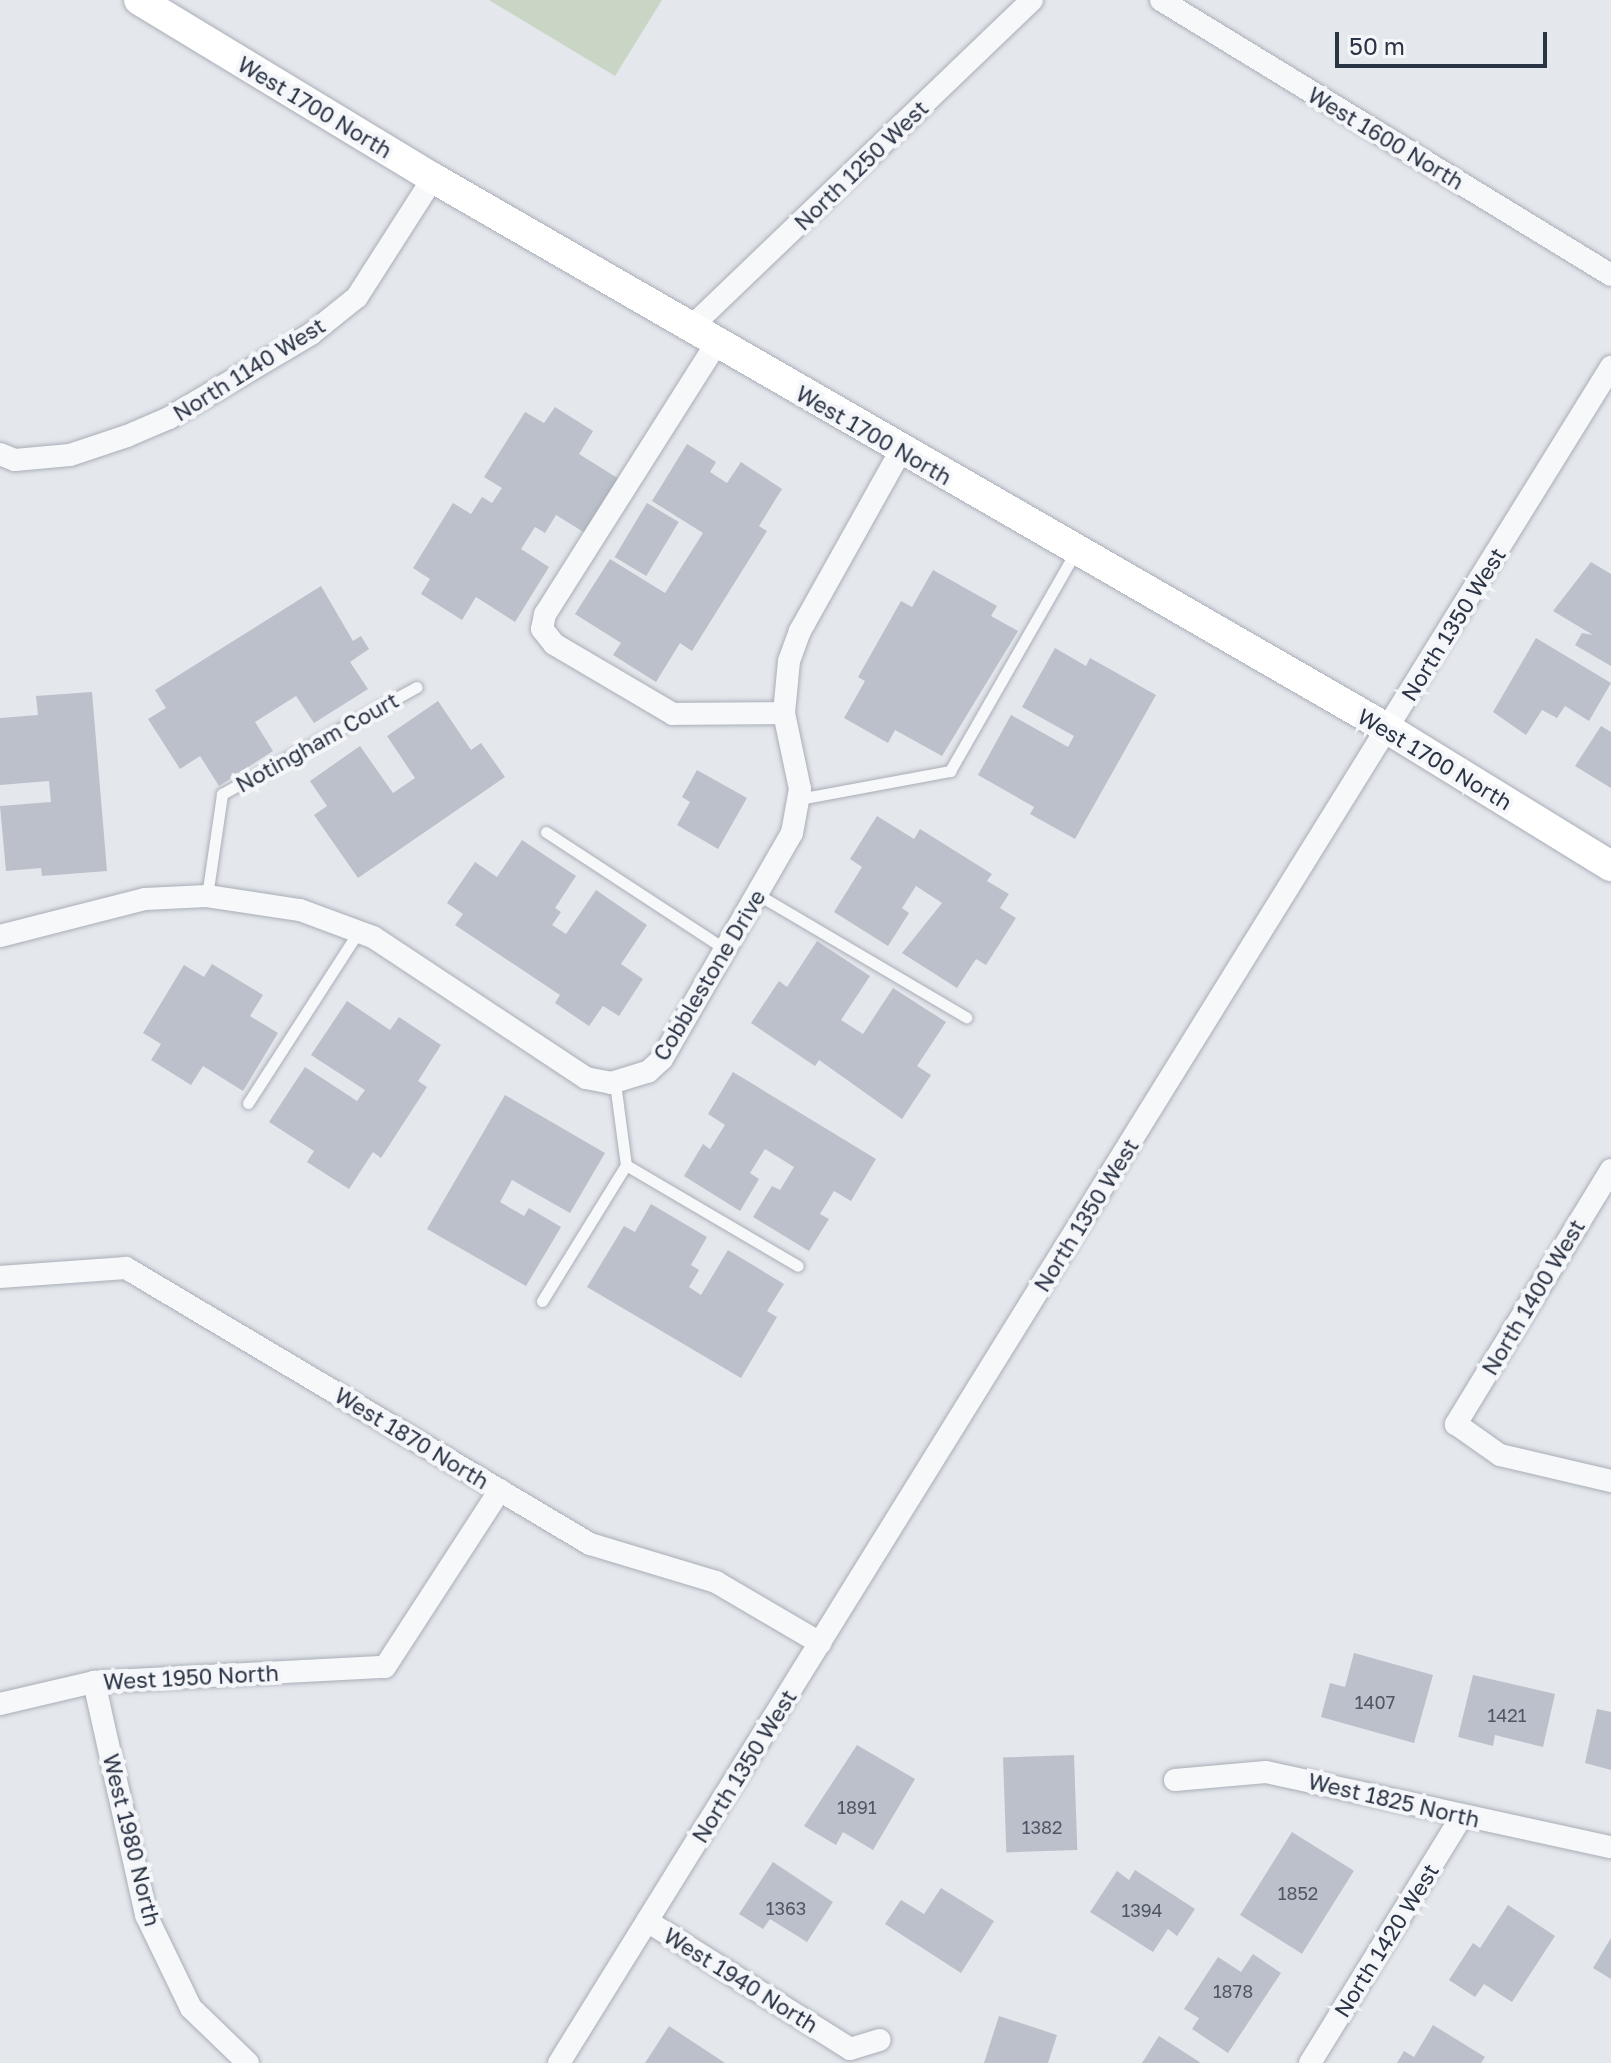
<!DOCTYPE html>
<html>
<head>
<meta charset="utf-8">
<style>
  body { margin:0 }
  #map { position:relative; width:1611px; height:2063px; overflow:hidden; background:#e4e7ec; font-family:"Golos Text",sans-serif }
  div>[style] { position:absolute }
  .green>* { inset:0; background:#c9d6c5 }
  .building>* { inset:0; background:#bbc0ca; transform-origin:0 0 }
  .roads { filter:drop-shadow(0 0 2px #a9aeb7) drop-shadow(0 0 2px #a9aeb7) }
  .lane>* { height:11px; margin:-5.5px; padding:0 5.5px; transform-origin:5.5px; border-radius:5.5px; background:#f7f8fa }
  .street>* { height:22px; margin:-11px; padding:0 11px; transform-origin:11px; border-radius:11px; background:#f7f8fa }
  .secondary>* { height:30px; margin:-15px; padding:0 15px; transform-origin:15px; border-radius:15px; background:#fff }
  span { translate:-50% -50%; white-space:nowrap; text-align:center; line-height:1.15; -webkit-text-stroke:8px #f4f6f9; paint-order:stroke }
  .number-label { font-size:18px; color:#4f5766 }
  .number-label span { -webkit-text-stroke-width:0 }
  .street-label { font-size:22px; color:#2b3445 }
  .scale { position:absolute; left:1335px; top:32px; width:212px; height:36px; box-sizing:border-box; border:4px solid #2b3445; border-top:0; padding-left:10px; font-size:24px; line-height:28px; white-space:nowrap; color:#2b3445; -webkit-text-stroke:6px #f4f6f9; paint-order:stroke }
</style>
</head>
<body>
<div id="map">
  <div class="green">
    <i style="clip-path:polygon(489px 0,662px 0,615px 76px)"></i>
  </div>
  <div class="building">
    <i style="clip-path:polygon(555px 407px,593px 431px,579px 454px,619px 479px,585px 533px,556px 515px,545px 533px,535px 527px,521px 549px,549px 567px,515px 622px,476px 597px,462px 620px,421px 594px,430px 579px,413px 568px,453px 503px,471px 514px,482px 497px,492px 503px,502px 488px,484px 477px,525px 412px,544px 423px)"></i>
    <i style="clip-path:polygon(687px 444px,716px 462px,710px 472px,727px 483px,741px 462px,782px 489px,759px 526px,767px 531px,692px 651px,680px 643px,656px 682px,613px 655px,621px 643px,575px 614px,610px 559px,665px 593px,703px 533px,652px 501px)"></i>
    <i style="left:647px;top:503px;width:37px;height:63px;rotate:31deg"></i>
    <i style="clip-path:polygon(1591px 562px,1611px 574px,1611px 666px,1575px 645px,1582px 633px,1593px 635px,1553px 611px)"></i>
    <i style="clip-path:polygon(933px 570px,997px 606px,991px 616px,1018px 631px,942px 756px,895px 730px,888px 743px,844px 718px,865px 681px,858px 677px,901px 601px,912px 607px)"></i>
    <i style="clip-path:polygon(321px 586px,353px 641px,361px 636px,369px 649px,350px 662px,368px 689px,314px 723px,296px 696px,255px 722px,273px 751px,219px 786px,200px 756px,180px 769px,148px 719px,166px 708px,155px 690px)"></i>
    <i style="clip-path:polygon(1536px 638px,1611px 683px,1589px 721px,1565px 706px,1557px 718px,1542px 710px,1526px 735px,1493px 712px)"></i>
    <i style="clip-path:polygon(1055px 648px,1086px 666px,1090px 658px,1156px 695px,1075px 839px,1030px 814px,1034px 807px,978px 775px,1011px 715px,1068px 747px,1074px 736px,1022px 707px)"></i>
    <i style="clip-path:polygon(92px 692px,107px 871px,42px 876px,41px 868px,6px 871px,0 806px,51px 802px,49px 781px,0 785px,0 718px,38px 715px,36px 696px)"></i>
    <i style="clip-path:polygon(438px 701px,471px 750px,481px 743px,505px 777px,358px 878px,314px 815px,327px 806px,310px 781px,360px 746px,393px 793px,415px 778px,387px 736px)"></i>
    <i style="clip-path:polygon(1601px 726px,1611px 732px,1611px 788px,1575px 766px)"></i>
    <i style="clip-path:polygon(697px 770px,747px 798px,718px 849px,677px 825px,690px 802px,682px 797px)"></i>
    <i style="clip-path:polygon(877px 816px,914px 839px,920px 829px,992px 874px,987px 881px,1009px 894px,1000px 908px,1016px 918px,986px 965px,976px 959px,957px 988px,902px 953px,942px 903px,916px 886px,902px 908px,909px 913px,888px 946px,834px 912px,862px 867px,850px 859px)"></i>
    <i style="clip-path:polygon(522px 840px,576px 876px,555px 908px,561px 912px,552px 925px,566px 934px,596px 890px,647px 925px,621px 964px,643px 979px,619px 1016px,603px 1006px,589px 1026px,555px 1003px,560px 995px,455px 925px,463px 914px,447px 903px,475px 862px,497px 877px)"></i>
    <i style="clip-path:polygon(817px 941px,870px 976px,841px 1020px,863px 1034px,893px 988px,946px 1022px,917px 1066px,931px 1075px,902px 1119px,819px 1060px,815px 1066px,751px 1023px,779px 981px,787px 987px)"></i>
    <i style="clip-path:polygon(212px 964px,263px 995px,250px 1016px,278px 1033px,243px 1091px,203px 1066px,191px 1085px,151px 1060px,161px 1044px,143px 1033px,184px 965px,204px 977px)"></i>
    <i style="clip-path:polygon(347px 1001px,390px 1030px,399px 1017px,441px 1045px,418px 1081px,427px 1087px,381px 1158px,373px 1152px,349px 1189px,307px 1162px,314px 1151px,269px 1122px,305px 1067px,357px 1101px,365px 1090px,311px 1055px)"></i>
    <i style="clip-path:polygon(733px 1072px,876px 1159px,851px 1201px,834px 1191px,820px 1214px,829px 1219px,809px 1251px,753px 1217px,772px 1186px,780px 1190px,794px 1167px,765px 1149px,750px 1173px,759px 1179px,740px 1211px,684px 1176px,703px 1144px,710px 1149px,725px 1125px,708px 1114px)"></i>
    <i style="clip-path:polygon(505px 1095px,605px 1153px,570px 1213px,512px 1180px,500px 1202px,524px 1216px,529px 1208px,561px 1227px,526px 1286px,427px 1229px)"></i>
    <i style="clip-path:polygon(651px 1204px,707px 1237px,691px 1265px,699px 1270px,689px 1287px,701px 1295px,728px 1250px,784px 1284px,767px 1311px,777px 1317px,741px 1378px,587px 1287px,624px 1226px,635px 1232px)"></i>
    <i style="clip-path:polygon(1354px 1653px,1433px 1675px,1414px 1743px,1321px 1717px,1330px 1683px,1345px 1687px)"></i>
    <i style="clip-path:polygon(1473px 1675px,1555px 1694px,1543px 1747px,1495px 1735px,1493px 1746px,1458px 1737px)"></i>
    <i style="clip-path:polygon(1597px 1709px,1611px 1712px,1611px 1770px,1585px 1763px)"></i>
    <i style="clip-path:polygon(857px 1745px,915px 1779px,873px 1850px,843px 1832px,836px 1845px,804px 1826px)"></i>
    <i style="left:1074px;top:1755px;width:95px;height:71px;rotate:88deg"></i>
    <i style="left:1292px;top:1832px;width:73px;height:98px;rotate:32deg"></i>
    <i style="clip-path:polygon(773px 1862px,833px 1902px,807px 1942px,770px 1919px,763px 1929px,739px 1914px)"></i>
    <i style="clip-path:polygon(1135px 1870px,1195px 1909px,1177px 1936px,1168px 1929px,1153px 1952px,1090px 1912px,1117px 1871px,1129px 1880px)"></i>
    <i style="clip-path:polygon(941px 1888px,994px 1921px,961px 1973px,885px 1924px,901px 1900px,924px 1914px)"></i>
    <i style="clip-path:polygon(1508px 1905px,1555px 1936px,1512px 2002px,1484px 1984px,1475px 1997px,1449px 1980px,1473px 1943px,1480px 1948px)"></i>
    <i style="clip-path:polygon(1611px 1938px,1611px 1979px,1593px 1968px)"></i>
    <i style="clip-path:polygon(1253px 1954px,1281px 1973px,1228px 2053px,1192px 2029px,1199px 2018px,1184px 2009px,1218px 1957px,1241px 1972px)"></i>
    <i style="clip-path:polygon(999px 2016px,1057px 2035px,1048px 2063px,984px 2063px)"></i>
    <i style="clip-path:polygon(1433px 2025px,1485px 2057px,1481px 2063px,1397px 2063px,1404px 2051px,1414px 2057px)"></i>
    <i style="clip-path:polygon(669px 2026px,725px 2063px,645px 2063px)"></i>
    <i style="clip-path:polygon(1159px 2036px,1201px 2063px,1142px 2063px)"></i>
  </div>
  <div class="roads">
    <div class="lane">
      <i style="left:799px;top:799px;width:154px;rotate:-10.5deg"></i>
      <i style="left:950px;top:771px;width:254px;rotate:-60.2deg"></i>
      <i style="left:546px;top:832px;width:214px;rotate:33.2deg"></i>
      <i style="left:757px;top:894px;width:243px;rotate:30.5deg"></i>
      <i style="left:207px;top:896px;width:103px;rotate:-81.6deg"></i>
      <i style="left:222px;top:794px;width:222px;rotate:-28.8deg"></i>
      <i style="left:615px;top:1083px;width:83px;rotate:82.4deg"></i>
      <i style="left:626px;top:1165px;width:199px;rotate:30.4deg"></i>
      <i style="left:248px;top:1103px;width:205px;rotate:-57.2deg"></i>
      <i style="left:542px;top:1301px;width:160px;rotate:-58.3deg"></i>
    </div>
    <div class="street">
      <i style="left:1161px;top:0;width:527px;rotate:31.43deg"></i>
      <i style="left:689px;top:329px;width:475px;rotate:-43.8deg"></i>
      <i style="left:716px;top:344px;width:320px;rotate:122.3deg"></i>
      <i style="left:545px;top:614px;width:15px;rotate:101deg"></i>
      <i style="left:542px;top:629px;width:19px;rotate:51deg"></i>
      <i style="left:554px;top:644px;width:138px;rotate:30.5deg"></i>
      <i style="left:673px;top:714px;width:111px;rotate:-0.5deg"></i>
      <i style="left:0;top:454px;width:16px;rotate:22deg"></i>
      <i style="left:15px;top:460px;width:55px;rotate:-5.2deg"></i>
      <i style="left:70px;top:455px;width:60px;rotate:-18.4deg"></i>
      <i style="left:127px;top:436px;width:46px;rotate:-23.2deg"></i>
      <i style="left:169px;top:418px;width:165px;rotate:-30.6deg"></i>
      <i style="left:311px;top:334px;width:59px;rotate:-38.8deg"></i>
      <i style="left:357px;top:297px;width:141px;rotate:-57.4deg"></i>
      <i style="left:0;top:936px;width:150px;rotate:-14.3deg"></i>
      <i style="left:145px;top:899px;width:62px;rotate:-2.8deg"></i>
      <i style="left:207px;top:896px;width:94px;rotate:8.6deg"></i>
      <i style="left:300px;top:910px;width:78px;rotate:20.3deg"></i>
      <i style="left:373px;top:937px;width:255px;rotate:33.5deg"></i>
      <i style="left:586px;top:1078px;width:25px;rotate:11deg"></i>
      <i style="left:611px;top:1083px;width:39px;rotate:-17deg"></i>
      <i style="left:648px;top:1072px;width:19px;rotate:-43deg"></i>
      <i style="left:662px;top:1059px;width:261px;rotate:-60.1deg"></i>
      <i style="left:792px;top:833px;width:45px;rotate:-79.7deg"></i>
      <i style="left:800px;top:789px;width:78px;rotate:-101.9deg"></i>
      <i style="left:784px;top:713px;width:52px;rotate:-84.5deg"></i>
      <i style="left:789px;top:661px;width:32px;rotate:-70deg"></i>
      <i style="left:800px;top:631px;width:207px;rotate:-60.8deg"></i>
      <i style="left:1611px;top:1170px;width:298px;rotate:121.4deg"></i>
      <i style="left:1456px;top:1424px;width:54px;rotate:35.2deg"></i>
      <i style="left:1500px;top:1455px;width:114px;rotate:13.2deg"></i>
      <i style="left:0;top:1277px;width:126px;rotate:-4.1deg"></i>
      <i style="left:126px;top:1268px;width:540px;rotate:30.75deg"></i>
      <i style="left:590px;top:1544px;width:132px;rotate:16.8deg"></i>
      <i style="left:716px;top:1582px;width:121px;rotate:30.4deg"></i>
      <i style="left:94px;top:1682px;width:239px;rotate:77.4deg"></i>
      <i style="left:146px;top:1915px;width:103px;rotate:64.2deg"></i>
      <i style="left:191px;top:2008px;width:79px;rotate:44deg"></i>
      <i style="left:0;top:1704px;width:97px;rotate:-13.2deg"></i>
      <i style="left:94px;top:1682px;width:291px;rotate:-3deg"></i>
      <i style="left:385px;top:1667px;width:211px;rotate:-57deg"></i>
      <i style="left:1175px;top:1780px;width:91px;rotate:-5deg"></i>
      <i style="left:1266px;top:1772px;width:353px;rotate:12.3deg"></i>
      <i style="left:647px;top:1921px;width:240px;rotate:32.2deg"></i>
      <i style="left:850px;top:2049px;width:31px;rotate:-17deg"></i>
      <i style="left:559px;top:2063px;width:1996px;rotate:-58.19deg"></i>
      <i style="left:1310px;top:2063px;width:290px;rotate:-58.4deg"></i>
    </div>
    <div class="secondary">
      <i style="left:139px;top:0;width:344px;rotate:31.2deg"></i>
      <i style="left:433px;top:178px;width:1103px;rotate:29.98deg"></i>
      <i style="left:1388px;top:729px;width:262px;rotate:31.6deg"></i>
    </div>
  </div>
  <div class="number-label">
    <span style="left:1375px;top:1702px">1407</span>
    <span style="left:1507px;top:1715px">1421</span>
    <span style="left:857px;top:1807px">1891</span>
    <span style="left:1042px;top:1827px">1382</span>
    <span style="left:1298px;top:1893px">1852</span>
    <span style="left:786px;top:1908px">1363</span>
    <span style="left:1142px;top:1910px">1394</span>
    <span style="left:1233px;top:1991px">1878</span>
  </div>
  <div class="street-label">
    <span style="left:315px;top:107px;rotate:31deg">West 1700 North</span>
    <span style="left:1386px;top:138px;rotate:31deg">West 1600 North</span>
    <span style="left:861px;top:165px;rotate:-44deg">North 1250 West</span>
    <span style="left:249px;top:369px;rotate:-32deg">North 1140 West</span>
    <span style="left:874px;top:435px;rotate:30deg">West 1700 North</span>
    <span style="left:1453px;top:624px;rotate:-58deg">North 1350 West</span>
    <span style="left:317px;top:742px;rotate:-29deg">Notingham Court</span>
    <span style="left:1435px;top:759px;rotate:31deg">West 1700 North</span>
    <span style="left:709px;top:975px;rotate:-59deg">Cobblestone Drive</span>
    <span style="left:1086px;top:1215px;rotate:-58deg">North 1350 West</span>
    <span style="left:1533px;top:1297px;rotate:-59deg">North 1400 West</span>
    <span style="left:412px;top:1438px;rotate:31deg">West 1870 North</span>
    <span style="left:191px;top:1677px;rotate:-3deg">West 1950 North</span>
    <span style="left:744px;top:1766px;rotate:-58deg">North 1350 West</span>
    <span style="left:1394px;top:1800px;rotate:13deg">West 1825 North</span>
    <span style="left:132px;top:1840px;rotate:76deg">West 1980 North</span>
    <span style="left:1386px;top:1940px;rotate:-58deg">North 1420 West</span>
    <span style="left:741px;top:1980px;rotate:32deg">West 1940 North</span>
  </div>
  <div class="scale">50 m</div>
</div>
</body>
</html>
